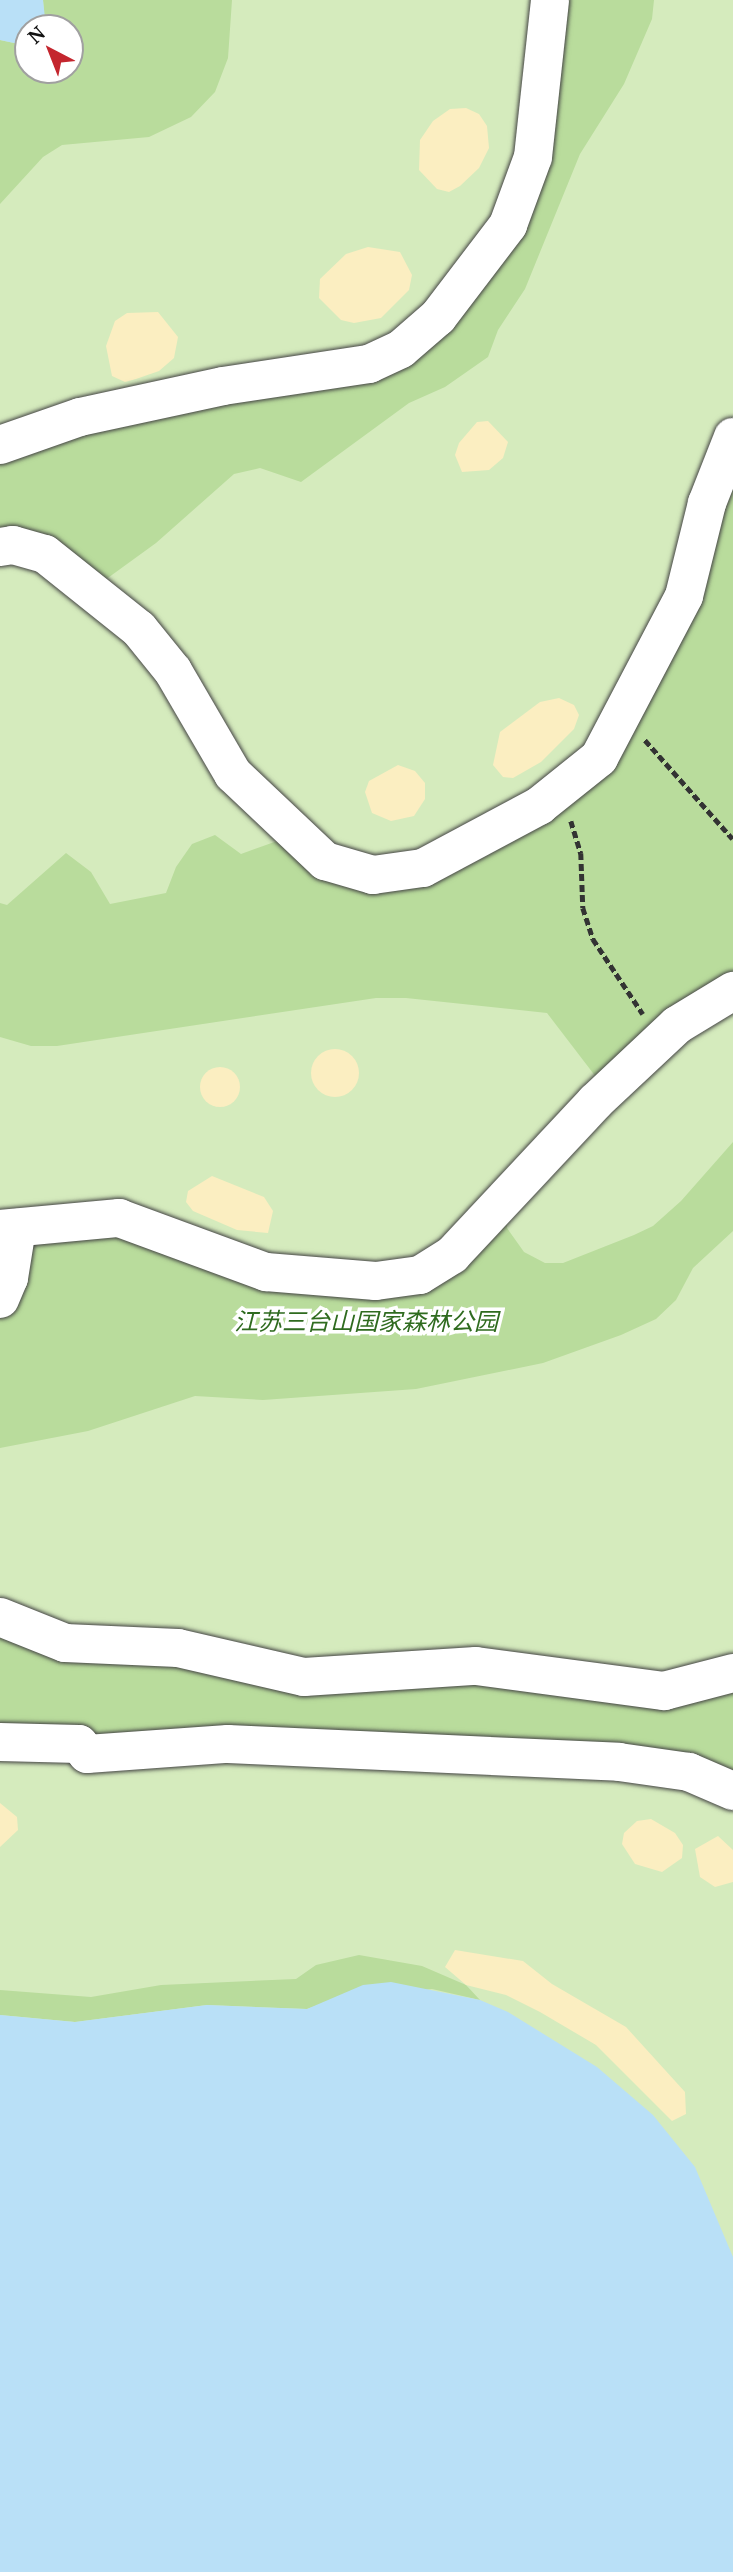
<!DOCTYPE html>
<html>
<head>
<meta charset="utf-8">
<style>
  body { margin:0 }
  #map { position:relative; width:733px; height:2572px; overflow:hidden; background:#fffdf5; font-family:"Noto Serif","Noto Sans SC",serif }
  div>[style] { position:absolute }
  .green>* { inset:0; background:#d5ebbd }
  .forest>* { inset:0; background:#b9dc9c }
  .sand>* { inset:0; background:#fbeec1 }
  .round { border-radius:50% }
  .water>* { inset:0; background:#b9e0f7 }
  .path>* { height:4.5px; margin-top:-2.25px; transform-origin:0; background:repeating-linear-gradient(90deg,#333 0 7px,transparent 0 10.5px) }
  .roads { filter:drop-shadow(0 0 2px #444) drop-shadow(0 0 2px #444) }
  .minor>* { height:38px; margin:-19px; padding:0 19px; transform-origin:19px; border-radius:19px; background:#fff }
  span { translate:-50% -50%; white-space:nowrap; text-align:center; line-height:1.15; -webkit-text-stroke:7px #fff; paint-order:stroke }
  .park-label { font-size:24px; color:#2f6b1f; font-style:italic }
  .north { position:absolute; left:14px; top:14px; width:70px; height:70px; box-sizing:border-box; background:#fff; border:2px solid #a0a0a0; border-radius:50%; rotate:318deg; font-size:19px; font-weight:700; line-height:28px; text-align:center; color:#111 }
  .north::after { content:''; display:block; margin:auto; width:24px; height:32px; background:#c4262e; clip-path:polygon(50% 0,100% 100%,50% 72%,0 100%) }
</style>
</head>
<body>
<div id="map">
  <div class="green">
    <i style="clip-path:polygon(evenodd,0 0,733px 0,733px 2572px,0 2572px,0 0,28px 28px,70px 28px,70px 70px,28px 70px,28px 28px)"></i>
  </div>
  <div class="forest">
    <i style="clip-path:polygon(43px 0,232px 0,228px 58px,215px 92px,191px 117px,149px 137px,62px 145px,43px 157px,0 204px,0 40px,28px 46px,28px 70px,70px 70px,70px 28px,45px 28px)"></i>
    <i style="clip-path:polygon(559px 0,654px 0,652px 19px,624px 84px,580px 154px,525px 289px,498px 330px,488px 357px,445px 387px,409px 403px,301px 482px,260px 468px,234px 474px,156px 543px,105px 580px,0 540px,0 453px,366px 373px,499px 250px)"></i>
    <i style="clip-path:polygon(733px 461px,733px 979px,596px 1077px,547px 1013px,406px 998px,376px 998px,57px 1046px,31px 1046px,0 1037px,0 903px,7px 905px,66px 853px,91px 872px,110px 904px,166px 893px,176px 867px,192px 844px,215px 835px,241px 854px,280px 840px,343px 882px,552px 807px)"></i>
    <i style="clip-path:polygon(733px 1142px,733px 1231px,693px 1268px,676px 1300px,656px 1319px,621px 1335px,543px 1363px,416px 1389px,263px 1400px,195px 1396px,88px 1431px,0 1448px,0 1241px,116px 1231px,376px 1292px,507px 1206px,507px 1228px,524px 1252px,545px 1263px,563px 1263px,634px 1235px,653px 1226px,681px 1201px)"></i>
    <i style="clip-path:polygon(0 1605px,40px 1625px,288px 1664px,648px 1681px,733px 1667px,733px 1779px,0 1734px)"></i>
    <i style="clip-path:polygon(359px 1955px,422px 1966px,466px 1985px,480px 2000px,432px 1989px,332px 2000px,307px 2009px,207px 2005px,75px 2022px,0 2015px,0 1990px,91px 1997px,161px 1985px,296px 1979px,316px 1965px)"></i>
  </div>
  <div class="sand">
    <i style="clip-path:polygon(466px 108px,479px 114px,487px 126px,489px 148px,479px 168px,460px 186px,449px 192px,437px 189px,419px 170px,420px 140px,433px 121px,450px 109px)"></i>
    <i style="clip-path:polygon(368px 247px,400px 252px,412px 275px,409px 290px,381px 318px,354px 323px,341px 320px,319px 298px,320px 279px,346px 254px)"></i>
    <i style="clip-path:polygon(158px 312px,178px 337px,174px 358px,159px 371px,136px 379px,125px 382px,112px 376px,106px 346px,115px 321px,127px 313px)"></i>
    <i style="clip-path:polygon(488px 421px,508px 442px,503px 458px,489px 470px,462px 472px,455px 455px,459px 443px,477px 422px)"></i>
    <i style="clip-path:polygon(559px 698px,574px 705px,579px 715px,574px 729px,541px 762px,513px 778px,503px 777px,493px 765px,500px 732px,540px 702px)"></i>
    <i style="clip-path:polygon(398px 765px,415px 771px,425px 783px,425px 799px,414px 816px,391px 821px,372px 813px,365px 792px,369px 781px)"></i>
    <i class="round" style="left:311px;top:1049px;width:48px;height:48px"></i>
    <i class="round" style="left:200px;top:1067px;width:40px;height:40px"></i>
    <i style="clip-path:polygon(212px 1176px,264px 1197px,273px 1211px,268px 1233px,237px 1230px,193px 1211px,186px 1202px,188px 1191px)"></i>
    <i style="clip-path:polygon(0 1803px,17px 1817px,18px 1830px,0 1847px)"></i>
    <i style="clip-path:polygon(651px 1819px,675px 1833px,683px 1845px,682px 1858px,662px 1872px,635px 1864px,622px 1844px,624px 1833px,637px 1821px)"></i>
    <i style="clip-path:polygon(718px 1836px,733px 1850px,733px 1882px,715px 1887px,700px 1877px,695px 1849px)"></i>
    <i style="clip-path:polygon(455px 1950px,523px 1961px,552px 1984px,626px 2027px,685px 2092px,686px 2114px,672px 2121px,596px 2045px,540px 2012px,506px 1995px,466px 1985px,445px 1967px)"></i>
  </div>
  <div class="water">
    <i style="clip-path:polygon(0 0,43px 0,46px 27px,28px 28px,28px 46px,0 40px)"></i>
    <i style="clip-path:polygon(391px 1982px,480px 2000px,508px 2012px,597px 2067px,653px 2115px,695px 2167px,733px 2257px,733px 2572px,0 2572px,0 2015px,75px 2022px,207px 2005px,307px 2009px,363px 1985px)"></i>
  </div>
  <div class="path">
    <i style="left:645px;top:740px;width:132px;rotate:48.4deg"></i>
    <i style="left:571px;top:821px;width:34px;rotate:73deg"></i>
    <i style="left:581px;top:853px;width:55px;rotate:87.9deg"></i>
    <i style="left:583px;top:908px;width:33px;rotate:72deg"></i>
    <i style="left:593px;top:939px;width:90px;rotate:56.3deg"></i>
  </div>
  <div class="roads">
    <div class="minor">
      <i style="left:0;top:445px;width:85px;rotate:-19.3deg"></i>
      <i style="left:80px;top:417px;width:146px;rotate:-12.2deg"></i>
      <i style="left:223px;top:386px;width:148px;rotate:-8.6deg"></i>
      <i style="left:369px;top:364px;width:35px;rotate:-25deg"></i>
      <i style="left:401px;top:349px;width:49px;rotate:-40.9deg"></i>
      <i style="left:438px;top:317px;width:116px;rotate:-52.7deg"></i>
      <i style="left:508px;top:225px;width:72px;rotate:-69.8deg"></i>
      <i style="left:533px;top:157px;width:158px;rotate:-83.8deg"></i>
      <i style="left:0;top:547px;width:13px;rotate:-9deg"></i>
      <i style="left:13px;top:545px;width:33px;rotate:16deg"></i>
      <i style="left:45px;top:554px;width:120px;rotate:38.6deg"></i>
      <i style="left:139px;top:629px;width:54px;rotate:51deg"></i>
      <i style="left:173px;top:671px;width:119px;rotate:59.8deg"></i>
      <i style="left:233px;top:774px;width:127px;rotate:43.4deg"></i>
      <i style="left:325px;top:861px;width:50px;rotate:16.3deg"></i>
      <i style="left:373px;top:875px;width:50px;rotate:-8deg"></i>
      <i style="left:423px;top:868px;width:132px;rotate:-28.1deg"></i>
      <i style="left:539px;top:806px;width:77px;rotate:-38.7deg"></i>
      <i style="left:599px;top:758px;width:183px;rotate:-62.3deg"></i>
      <i style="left:684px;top:596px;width:96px;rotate:-76.1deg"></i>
      <i style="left:707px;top:503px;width:71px;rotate:-68.5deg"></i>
      <i style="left:0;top:1229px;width:120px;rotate:-5.3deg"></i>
      <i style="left:119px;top:1218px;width:157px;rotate:20.2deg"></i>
      <i style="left:266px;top:1272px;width:110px;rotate:4.7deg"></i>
      <i style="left:376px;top:1281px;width:44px;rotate:-7.8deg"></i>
      <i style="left:420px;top:1275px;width:38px;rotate:-32deg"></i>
      <i style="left:452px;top:1255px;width:209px;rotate:-46.9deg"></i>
      <i style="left:595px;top:1102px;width:112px;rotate:-43.2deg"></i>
      <i style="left:677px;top:1025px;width:66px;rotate:-31.3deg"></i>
      <i style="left:0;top:1299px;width:23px;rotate:-67deg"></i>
      <i style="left:9px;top:1278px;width:51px;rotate:-80.9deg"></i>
      <i style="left:0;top:1617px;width:70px;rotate:21.8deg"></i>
      <i style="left:65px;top:1643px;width:113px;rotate:2.5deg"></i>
      <i style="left:178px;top:1648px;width:129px;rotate:13deg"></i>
      <i style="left:304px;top:1677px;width:172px;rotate:-3.7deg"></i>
      <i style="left:476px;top:1666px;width:190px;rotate:7.6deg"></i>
      <i style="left:664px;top:1691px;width:71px;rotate:-14.6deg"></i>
      <i style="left:0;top:1742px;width:79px;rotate:1.5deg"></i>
      <i style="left:79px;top:1744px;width:13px;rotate:51deg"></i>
      <i style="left:87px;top:1754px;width:141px;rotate:-4.1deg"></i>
      <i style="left:228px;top:1744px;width:391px;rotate:2.6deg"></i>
      <i style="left:619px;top:1762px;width:71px;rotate:8.1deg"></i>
      <i style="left:689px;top:1772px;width:48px;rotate:23.4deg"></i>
    </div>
  </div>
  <div class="park-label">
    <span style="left:366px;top:1321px">江苏三台山国家森林公园</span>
  </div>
  <div class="north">N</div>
</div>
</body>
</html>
